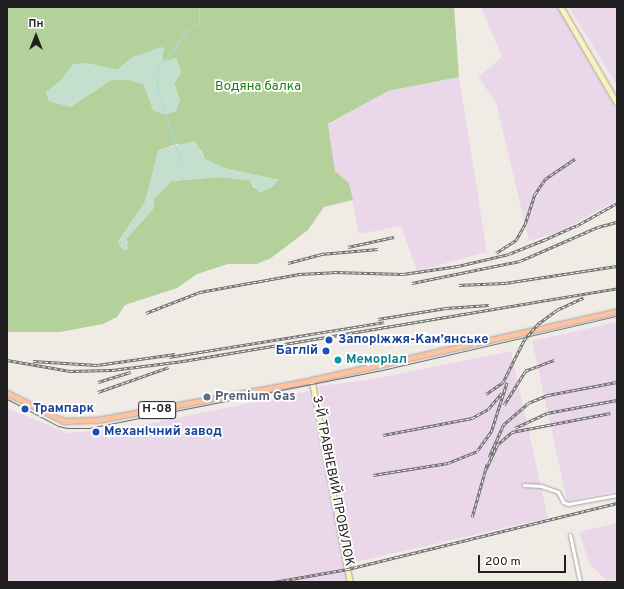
<!DOCTYPE html>
<html>
<head>
<meta charset="utf-8">
<style>
  body { margin:0 }
  #map { position:relative; width:624px; height:589px; overflow:hidden; background:#f1ebe6; font-family:Overpass,sans-serif }
  div>[style] { position:absolute }
  .industrial>* { inset:0; background:#ead8ea }
  .forest>* { inset:0; background:#b5d19b }
  .wetland>* { inset:0; background:#c3dfcd }
  .stream>* { height:1px; margin:-0.5px; padding:0 0.5px; transform-origin:0.5px; border-radius:0.5px; background:#a6dddf }
  .roads { filter:drop-shadow(0 0 1px #a4a4a4) drop-shadow(0 0 1px #a4a4a4) }
  .minor>* { height:3px; margin:-1.5px; padding:0 1.5px; transform-origin:1.5px; border-radius:1.5px; background:#fff }
  .secondary>* { height:4.5px; margin:-2.25px; padding:0 2.25px; transform-origin:2.25px; border-radius:2.25px; background:#fbf1ba }
  .primary>* { height:5px; margin:-2.5px; padding:0 2.5px; transform-origin:2.5px; border-radius:2.5px; background:#fdc29f }
  .tram>* { height:1px; margin:-0.5px; padding:0 0.5px; transform-origin:0.5px; border-radius:0.5px; background:#6e6e6e }
  .rail>* { height:2.5px; margin-top:-1.25px; transform-origin:0; background:repeating-linear-gradient(90deg,#fff 0 3px,#6e6e6e 0 6px); box-sizing:border-box; border-block:1px solid #6e6e6e }
  .dots>* { width:11px; height:11px; translate:-50% -50%; box-sizing:border-box; border:2px solid #fff; border-radius:50% }
  span { translate:-50% -50%; white-space:nowrap; text-align:center; line-height:1.15; -webkit-text-stroke:3.5px #fff; paint-order:stroke }
  .shield-label span { padding:1px 3px; background:#fff; border:1px solid; border-radius:3px; -webkit-text-stroke-width:0 }
  .shield-label { font-size:12px; color:#202020; font-weight:700 }
  .park-label { font-size:13px; color:#17820a }
  .transit-label { font-size:13px; color:#164399; font-weight:700 }
  .left { translate:0 -50%; text-align:left }
  .right { translate:-100% -50%; text-align:right }
  .culture-label { font-size:13px; color:#0d838f; font-weight:700 }
  .service-label { font-size:13px; color:#4e5e75; font-weight:700 }
  .street-label { font-size:13px; color:#202020 }
  .frame { position:absolute; inset:0; border:8px solid #202020; pointer-events:none }
  .north { position:absolute; left:16px; top:16px; width:40px; height:40px; -webkit-text-stroke:3px #fff; paint-order:stroke; rotate:0deg; font-size:11px; font-weight:700; line-height:16px; text-align:center; color:#202020 }
  .north::after { content:''; display:block; margin:auto; width:14px; height:18px; background:#202020; clip-path:polygon(50% 0,100% 100%,50% 72%,0 100%) }
  .scale { position:absolute; left:478px; top:555px; width:88px; height:18px; box-sizing:border-box; border:2px solid #202020; border-top:0; padding-left:5px; font-size:12px; line-height:14px; white-space:nowrap; color:#202020; -webkit-text-stroke:3px #fff; paint-order:stroke }
</style>
</head>
<body>
<div id="map">
  <div class="industrial">
    <i style="clip-path:polygon(481px 7px,558px 7px,617px 111px,617px 200px,561px 231px,529px 241px,496px 102px,478px 77px,502px 57px)"></i>
    <i style="clip-path:polygon(569px 7px,617px 7px,617px 84px,616px 84px)"></i>
    <i style="clip-path:polygon(459px 77px,487px 252px,417px 271px,401px 226px,359px 234px,349px 183px,335px 171px,328px 125px,388px 91px)"></i>
    <i style="clip-path:polygon(617px 322px,617px 491px,567px 501px,532px 341px)"></i>
    <i style="clip-path:polygon(511px 351px,548px 518px,355px 562px,319px 386px,368px 380px)"></i>
    <i style="clip-path:polygon(309px 391px,347px 582px,7px 582px,7px 408px,67px 433px,127px 428px)"></i>
    <i style="clip-path:polygon(617px 523px,617px 579px,607px 581px,589px 563px,579px 532px)"></i>
  </div>
  <div class="forest">
    <i style="clip-path:polygon(evenodd,7px 7px,454px 7px,459px 77px,388px 91px,328px 124px,335px 171px,349px 183px,353px 200px,324px 207px,308px 230px,271px 258px,257px 264px,228px 264px,197px 274px,177px 288px,125px 305px,117px 317px,103px 324px,60px 332px,7px 332px,7px 7px,164px 49px,162px 58px,165px 61px,176px 58px,181px 73px,174px 83px,180px 101px,143px 84px,129px 80px,111px 80px,70px 107px,46px 92px,86px 63px,117px 70px,133px 57px,164px 49px,7px 7px,177px 144px,201px 150px,205px 159px,224px 168px,279px 180px,254px 188px,250px 180px,219px 177px,171px 181px,154px 199px,153px 209px,126px 239px,128px 244px,118px 242px,145px 202px,159px 150px,177px 144px)"></i>
  </div>
  <div class="wetland">
    <i style="clip-path:polygon(161px 47px,164px 48px,162px 58px,165px 61px,177px 58px,181px 73px,174px 83px,180px 101px,176px 111px,164px 115px,153px 110px,143px 84px,129px 80px,111px 80px,70px 107px,49px 101px,46px 92px,61px 80px,73px 64px,86px 63px,117px 70px,133px 57px)"></i>
    <i style="clip-path:polygon(195px 141px,205px 159px,224px 168px,279px 180px,271px 188px,259px 193px,250px 180px,219px 177px,171px 181px,154px 199px,153px 209px,126px 239px,128px 249px,123px 251px,118px 242px,145px 202px,158px 150px)"></i>
  </div>
  <div class="stream">
    <i style="left:182px;top:165px;width:72px;rotate:-108.7deg"></i>
    <i style="left:159px;top:97px;width:18px;rotate:-99deg"></i>
    <i style="left:156px;top:79px;width:13px;rotate:-77deg"></i>
    <i style="left:159px;top:66px;width:23px;rotate:-47deg"></i>
    <i style="left:175px;top:49px;width:14px;rotate:-65deg"></i>
    <i style="left:181px;top:36px;width:23px;rotate:-38deg"></i>
    <i style="left:199px;top:22px;width:15px;rotate:-90deg"></i>
  </div>
  <div class="roads">
    <div class="minor">
      <i style="left:524px;top:485px;width:17px;rotate:3deg"></i>
      <i style="left:541px;top:486px;width:18px;rotate:19deg"></i>
      <i style="left:558px;top:492px;width:11px;rotate:63deg"></i>
      <i style="left:563px;top:502px;width:5px;rotate:22deg"></i>
      <i style="left:568px;top:504px;width:50px;rotate:-10.4deg"></i>
      <i style="left:570px;top:535px;width:48px;rotate:78deg"></i>
    </div>
    <div class="secondary">
      <i style="left:561px;top:7px;width:111px;rotate:59.7deg"></i>
      <i style="left:312px;top:380px;width:206px;rotate:79.3deg"></i>
    </div>
    <div class="primary">
      <i style="left:7px;top:393px;width:64px;rotate:26.2deg"></i>
      <i style="left:64px;top:421px;width:33px;rotate:-2deg"></i>
      <i style="left:97px;top:420px;width:219px;rotate:-10.5deg"></i>
      <i style="left:312px;top:380px;width:313px;rotate:-12.7deg"></i>
    </div>
  </div>
  <div class="tram">
    <i style="left:7px;top:399px;width:58px;rotate:27.9deg"></i>
    <i style="left:58px;top:426px;width:9px;rotate:13deg"></i>
    <i style="left:67px;top:428px;width:22px"></i>
    <i style="left:89px;top:428px;width:295px;rotate:-11.2deg"></i>
    <i style="left:378px;top:371px;width:245px;rotate:-13deg"></i>
  </div>
  <div class="rail">
    <i style="left:348px;top:247px;width:47px;rotate:-12.3deg"></i>
    <i style="left:496px;top:253px;width:24px;rotate:-33deg"></i>
    <i style="left:516px;top:240px;width:18px;rotate:-61deg"></i>
    <i style="left:525px;top:224px;width:32px;rotate:-72deg"></i>
    <i style="left:535px;top:194px;width:18px;rotate:-56deg"></i>
    <i style="left:545px;top:179px;width:36px;rotate:-34deg"></i>
    <i style="left:288px;top:263px;width:34px;rotate:-15deg"></i>
    <i style="left:321px;top:254px;width:57px;rotate:-5deg"></i>
    <i style="left:412px;top:283px;width:110px;rotate:-11.5deg"></i>
    <i style="left:520px;top:261px;width:85px;rotate:-23.6deg"></i>
    <i style="left:598px;top:227px;width:20px;rotate:-15deg"></i>
    <i style="left:459px;top:285px;width:46px;rotate:-2.5deg"></i>
    <i style="left:505px;top:283px;width:113px;rotate:-8.6deg"></i>
    <i style="left:146px;top:313px;width:58px;rotate:-21.3deg"></i>
    <i style="left:200px;top:292px;width:101px;rotate:-10.3deg"></i>
    <i style="left:299px;top:274px;width:35px;rotate:-3deg"></i>
    <i style="left:334px;top:272px;width:69px;rotate:1.7deg"></i>
    <i style="left:403px;top:274px;width:56px;rotate:-8.3deg"></i>
    <i style="left:458px;top:266px;width:52px;rotate:-13.2deg"></i>
    <i style="left:509px;top:254px;width:38px;rotate:-22deg"></i>
    <i style="left:544px;top:240px;width:35px;rotate:-24deg"></i>
    <i style="left:576px;top:226px;width:47px;rotate:-29.3deg"></i>
    <i style="left:378px;top:319px;width:69px;rotate:-9.2deg"></i>
    <i style="left:446px;top:308px;width:43px;rotate:-4deg"></i>
    <i style="left:169px;top:357px;width:218px;rotate:-9.2deg"></i>
    <i style="left:7px;top:360px;width:64px;rotate:9.9deg"></i>
    <i style="left:70px;top:371px;width:42px;rotate:-1.4deg"></i>
    <i style="left:112px;top:370px;width:72px;rotate:-7.2deg"></i>
    <i style="left:183px;top:361px;width:440px;rotate:-9.5deg"></i>
    <i style="left:33px;top:361px;width:64px;rotate:3.6deg"></i>
    <i style="left:97px;top:365px;width:79px;rotate:-8deg"></i>
    <i style="left:98px;top:382px;width:34px;rotate:-17deg"></i>
    <i style="left:98px;top:392px;width:75px;rotate:-19.4deg"></i>
    <i style="left:486px;top:394px;width:21px;rotate:-35deg"></i>
    <i style="left:503px;top:382px;width:47px;rotate:-63.4deg"></i>
    <i style="left:524px;top:340px;width:23px;rotate:-49deg"></i>
    <i style="left:539px;top:323px;width:22px;rotate:-36deg"></i>
    <i style="left:557px;top:310px;width:29px;rotate:-25deg"></i>
    <i style="left:504px;top:405px;width:40px;rotate:-58deg"></i>
    <i style="left:525px;top:371px;width:31px;rotate:-21deg"></i>
    <i style="left:515px;top:428px;width:35px;rotate:-25deg"></i>
    <i style="left:547px;top:413px;width:71px;rotate:-10.5deg"></i>
    <i style="left:383px;top:435px;width:91px;rotate:-10.8deg"></i>
    <i style="left:472px;top:418px;width:18px;rotate:-29deg"></i>
    <i style="left:488px;top:409px;width:21px;rotate:-49deg"></i>
    <i style="left:489px;top:457px;width:35px;rotate:-66deg"></i>
    <i style="left:503px;top:425px;width:33px;rotate:-41deg"></i>
    <i style="left:528px;top:403px;width:22px;rotate:-22deg"></i>
    <i style="left:548px;top:395px;width:70px;rotate:-10.7deg"></i>
    <i style="left:486px;top:469px;width:26px;rotate:-65deg"></i>
    <i style="left:497px;top:445px;width:20px;rotate:-41deg"></i>
    <i style="left:512px;top:432px;width:100px;rotate:-11deg"></i>
    <i style="left:373px;top:475px;width:76px;rotate:-9.1deg"></i>
    <i style="left:448px;top:463px;width:31px;rotate:-22deg"></i>
    <i style="left:477px;top:451px;width:24px;rotate:-54deg"></i>
    <i style="left:491px;top:432px;width:52px;rotate:-72.3deg"></i>
    <i style="left:472px;top:517px;width:55px;rotate:-74.2deg"></i>
    <i style="left:274px;top:582px;width:75px;rotate:-10deg"></i>
    <i style="left:348px;top:569px;width:277px;rotate:-13.8deg"></i>
  </div>
  <div class="dots">
    <i style="left:329px;top:340px;background:#1a4fb4"></i>
    <i style="left:326px;top:351px;background:#1a4fb4"></i>
    <i style="left:338px;top:360px;background:#0f9aa8"></i>
    <i style="left:207px;top:397px;background:#5c6f8a"></i>
    <i style="left:25px;top:409px;background:#1a4fb4"></i>
    <i style="left:96px;top:432px;background:#1a4fb4"></i>
  </div>
  <div class="shield-label">
    <span style="left:157px;top:410px">Н-08</span>
  </div>
  <div class="park-label">
    <span style="left:258px;top:87px">Водяна балка</span>
  </div>
  <div class="transit-label">
    <span class="left" style="left:338px;top:340px">Запоріжжя-Кам’янське</span>
    <span class="right" style="left:318px;top:351px">Баглій</span>
    <span class="left" style="left:33px;top:409px">Трампарк</span>
    <span class="left" style="left:104px;top:432px">Механічний завод</span>
  </div>
  <div class="culture-label">
    <span class="left" style="left:346px;top:360px">Меморіал</span>
  </div>
  <div class="service-label">
    <span class="left" style="left:215px;top:397px">Premium Gas</span>
  </div>
  <div class="street-label">
    <span style="left:332px;top:481px;rotate:79deg">3-Й ТРАВНЕВИЙ ПРОВУЛОК</span>
  </div>
  <div class="frame"></div>
  <div class="north">Пн</div>
  <div class="scale">200 m</div>
</div>
</body>
</html>
